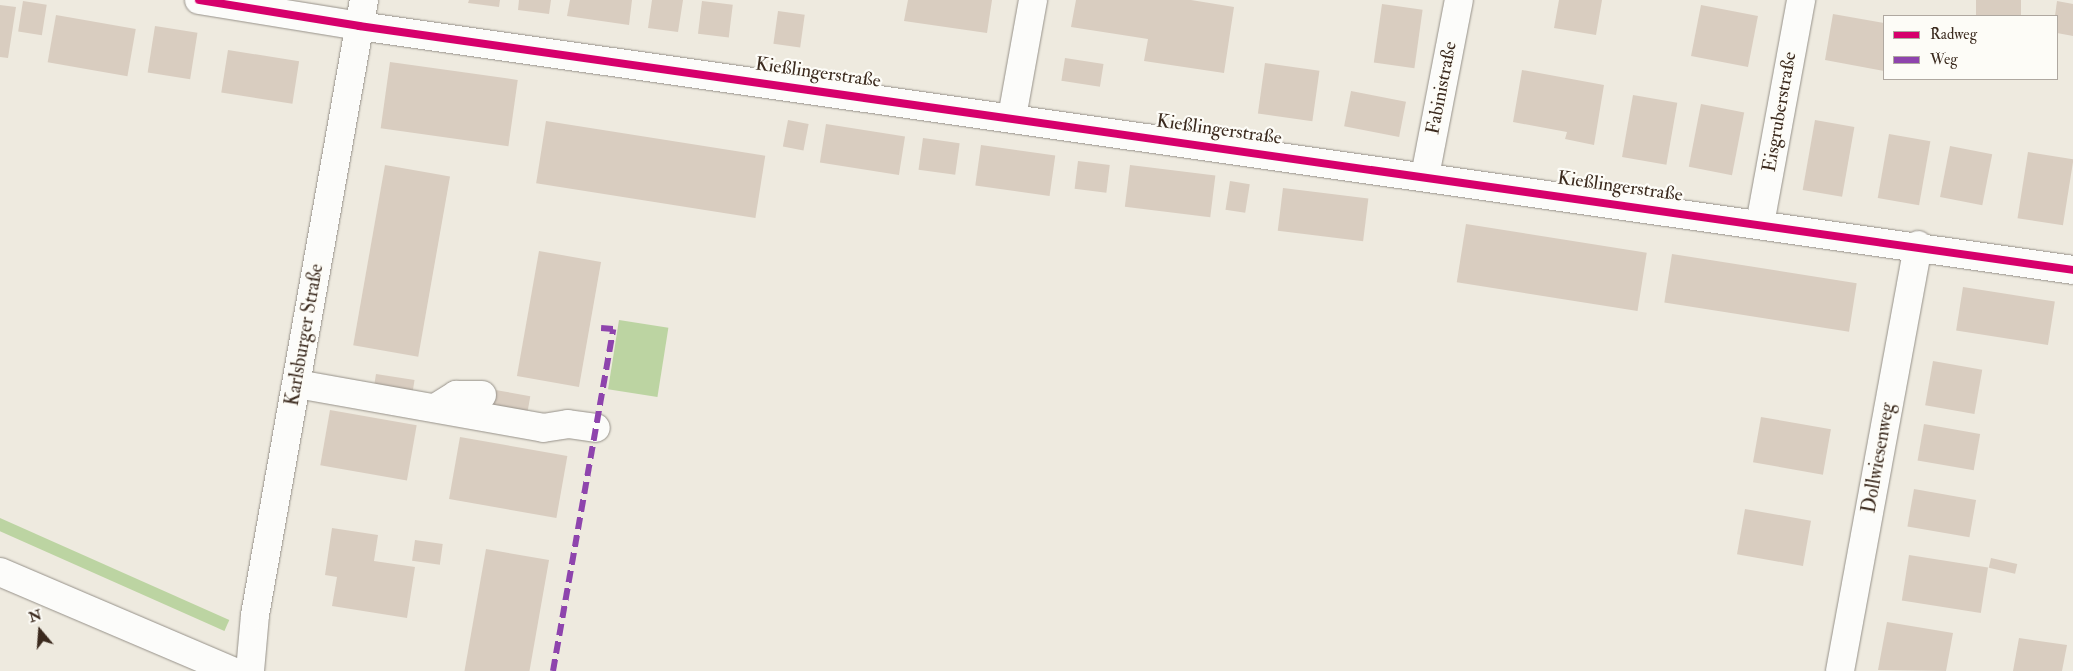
<!DOCTYPE html>
<html>
<head>
<meta charset="utf-8">
<style>
  body { margin:0 }
  #map { position:relative; width:2073px; height:671px; overflow:hidden; background:#eeeadf; font-family:"IM FELL Double Pica",serif }
  div>[style] { position:absolute }
  .green>* { inset:0; background:#bcd4a2; transform-origin:0 0 }
  .building>* { inset:0; background:#d9cdc0; transform-origin:0 0 }
  .roads { filter:drop-shadow(0 0 1px #969189) drop-shadow(0 0 1px #969189) }
  .minor>* { height:28px; margin:-14px; padding:0 14px; transform-origin:14px; border-radius:14px; background:#fcfcfa }
  .quiet>* { height:6px; margin-top:-3px; transform-origin:0; background:repeating-linear-gradient(90deg,#8e44ad 0 12px,transparent 0 18px) }
  .cycleway>* { height:8px; margin:-4px; padding:0 4px; transform-origin:4px; border-radius:4px; background:#d6006c }
  span { translate:-50% -50%; white-space:nowrap; text-align:center; line-height:1.15; -webkit-text-stroke:4.5px #fdfcf7; paint-order:stroke }
  .street-label { font-size:19px; color:#3b2a1e }
  .legend { position:absolute; left:1883px; top:15px; width:175px; height:65px; box-sizing:border-box; background:#fdfcf7; border:1px solid #afa8a0; margin:0; padding:6px 9px; list-style:none; font-size:15px; color:#3b2a1e }
  .legend li { display:flex; align-items:center; gap:10px; height:25px }
  .legend b { width:25px; border:1px solid #afa8a0 }
  .north { position:absolute; left:15px; top:606px; width:50px; height:50px; -webkit-text-stroke:4px #fdfcf7; paint-order:stroke; rotate:342deg; font-size:14px; font-weight:700; line-height:20px; text-align:center; color:#3b2a1e }
  .north::after { content:''; display:block; margin:auto; width:18px; height:22px; background:#3b2a1e; clip-path:polygon(50% 0,100% 100%,50% 72%,0 100%) }
</style>
</head>
<body>
<div id="map">
  <div class="green">
    <i style="left:619px;top:320px;width:50px;height:70px;rotate:9deg"></i>
    <i style="left:0;top:518px;width:251px;height:12px;rotate:24deg"></i>
  </div>
  <div class="building">
    <i style="clip-path:polygon(469px 0,500px 0,499px 7px,468px 3px)"></i>
    <i style="clip-path:polygon(519px 0,551px 0,549px 14px,518px 10px)"></i>
    <i style="clip-path:polygon(570px 0,632px 0,629px 25px,567px 16px)"></i>
    <i style="clip-path:polygon(652px 0,683px 0,678px 32px,648px 28px)"></i>
    <i style="clip-path:polygon(908px 0,992px 0,987px 33px,904px 21px)"></i>
    <i style="clip-path:polygon(1076px 0,1191px 0,1234px 7px,1224px 73px,1144px 61px,1148px 39px,1071px 27px)"></i>
    <i style="clip-path:polygon(1559px 0,1602px 0,1596px 35px,1554px 28px)"></i>
    <i style="left:1976px;top:0;width:45px;height:16px"></i>
    <i style="left:23px;top:1px;width:24px;height:31px;rotate:9deg"></i>
    <i style="left:702px;top:1px;width:31px;height:33px;rotate:7deg"></i>
    <i style="clip-path:polygon(2057px 1px,2073px 4px,2073px 36px,2057px 33px,2055px 16px)"></i>
    <i style="left:1382px;top:4px;width:41px;height:59px;rotate:8deg"></i>
    <i style="clip-path:polygon(0 5px,16px 7px,8px 58px,0 57px)"></i>
    <i style="left:1701px;top:5px;width:58px;height:52px;rotate:11deg"></i>
    <i style="left:778px;top:11px;width:27px;height:33px;rotate:8deg"></i>
    <i style="clip-path:polygon(1833px 14px,1884px 23px,1884px 71px,1825px 60px)"></i>
    <i style="left:56px;top:15px;width:81px;height:48px;rotate:10deg"></i>
    <i style="left:155px;top:26px;width:43px;height:47px;rotate:9deg"></i>
    <i style="left:228px;top:50px;width:72px;height:43px;rotate:9deg"></i>
    <i style="left:1065px;top:58px;width:39px;height:23px;rotate:9deg"></i>
    <i style="left:390px;top:62px;width:129px;height:67px;rotate:8deg"></i>
    <i style="left:1265px;top:63px;width:55px;height:51px;rotate:8deg"></i>
    <i style="clip-path:polygon(1522px 70px,1604px 85px,1594px 145px,1565px 139px,1567px 132px,1513px 122px)"></i>
    <i style="left:1351px;top:91px;width:56px;height:36px;rotate:11deg"></i>
    <i style="left:1633px;top:95px;width:45px;height:63px;rotate:10deg"></i>
    <i style="left:1701px;top:104px;width:44px;height:64px;rotate:11deg"></i>
    <i style="left:788px;top:120px;width:21px;height:27px;rotate:11deg"></i>
    <i style="left:1815px;top:120px;width:40px;height:71px;rotate:10deg"></i>
    <i style="left:546px;top:121px;width:222px;height:63px;rotate:9deg"></i>
    <i style="left:826px;top:124px;width:80px;height:39px;rotate:9deg"></i>
    <i style="left:1889px;top:134px;width:42px;height:65px;rotate:10deg"></i>
    <i style="left:923px;top:138px;width:37px;height:32px;rotate:8deg"></i>
    <i style="left:981px;top:145px;width:75px;height:41px;rotate:8deg"></i>
    <i style="left:1950px;top:146px;width:43px;height:52px;rotate:11deg"></i>
    <i style="left:2028px;top:152px;width:46px;height:67px;rotate:9deg"></i>
    <i style="left:1078px;top:161px;width:32px;height:28px;rotate:7deg"></i>
    <i style="left:385px;top:165px;width:66px;height:183px;rotate:10deg"></i>
    <i style="left:1130px;top:165px;width:86px;height:42px;rotate:7deg"></i>
    <i style="left:1230px;top:181px;width:20px;height:29px;rotate:9deg"></i>
    <i style="left:1283px;top:188px;width:86px;height:43px;rotate:7deg"></i>
    <i style="left:1466px;top:224px;width:183px;height:59px;rotate:9deg"></i>
    <i style="left:539px;top:251px;width:63px;height:127px;rotate:10deg"></i>
    <i style="left:1672px;top:254px;width:187px;height:49px;rotate:9deg"></i>
    <i style="left:1963px;top:287px;width:93px;height:44px;rotate:9deg"></i>
    <i style="left:1933px;top:361px;width:50px;height:45px;rotate:10deg"></i>
    <i style="left:376px;top:374px;width:39px;height:15px;rotate:9deg"></i>
    <i style="left:484px;top:388px;width:47px;height:15px;rotate:10deg"></i>
    <i style="left:330px;top:410px;width:88px;height:56px;rotate:10deg"></i>
    <i style="left:1761px;top:417px;width:71px;height:46px;rotate:10deg"></i>
    <i style="left:1924px;top:424px;width:57px;height:37px;rotate:10deg"></i>
    <i style="left:460px;top:437px;width:109px;height:63px;rotate:10deg"></i>
    <i style="left:1914px;top:489px;width:63px;height:38px;rotate:10deg"></i>
    <i style="left:1745px;top:509px;width:67px;height:46px;rotate:10deg"></i>
    <i style="clip-path:polygon(332px 528px,378px 535px,374px 561px,415px 567px,407px 618px,332px 606px,337px 577px,325px 575px)"></i>
    <i style="left:415px;top:540px;width:28px;height:21px;rotate:8deg"></i>
    <i style="left:486px;top:549px;width:64px;height:124px;rotate:10deg"></i>
    <i style="left:1909px;top:555px;width:80px;height:46px;rotate:9deg"></i>
    <i style="left:1991px;top:558px;width:27px;height:10px;rotate:13deg"></i>
    <i style="clip-path:polygon(1887px 622px,1953px 633px,1946px 671px,1878px 670px)"></i>
    <i style="clip-path:polygon(2019px 638px,2067px 645px,2062px 671px,2013px 671px)"></i>
  </div>
  <div class="roads">
    <div class="minor">
      <i style="left:199px;top:0;width:162px;rotate:9.2deg"></i>
      <i style="left:359px;top:26px;width:1731px;rotate:8.1deg"></i>
      <i style="left:1012px;top:117px;width:119px;rotate:-79.8deg"></i>
      <i style="left:1425px;top:176px;width:179px;rotate:-79.1deg"></i>
      <i style="left:1760px;top:224px;width:228px;rotate:-79.6deg"></i>
      <i style="left:297px;top:384px;width:250px;rotate:10.1deg"></i>
      <i style="left:543px;top:428px;width:25px;rotate:-9deg"></i>
      <i style="left:568px;top:424px;width:28px;rotate:8deg"></i>
      <i style="left:435px;top:408px;width:25px;rotate:-32deg"></i>
      <i style="left:456px;top:395px;width:26px"></i>
      <i style="left:0;top:572px;width:252px;rotate:23.1deg"></i>
      <i style="left:250px;top:671px;width:56px;rotate:-84.9deg"></i>
      <i style="left:255px;top:615px;width:625px;rotate:-79.95deg"></i>
      <i style="left:1840px;top:671px;width:433px;rotate:-79.6deg"></i>
    </div>
  </div>
  <div class="quiet">
    <i style="left:553px;top:671px;width:347px;rotate:-80deg"></i>
    <i style="left:613px;top:329px;width:12px;rotate:-175deg"></i>
  </div>
  <div class="cycleway">
    <i style="left:199px;top:0;width:162px;rotate:9.2deg"></i>
    <i style="left:359px;top:26px;width:1731px;rotate:8.1deg"></i>
  </div>
  <div class="street-label">
    <span style="left:818px;top:73px;rotate:8deg">Kießlingerstraße</span>
    <span style="left:1442px;top:88px;rotate:-79deg">Fabinistraße</span>
    <span style="left:1780px;top:112px;rotate:-80deg">Eisgruberstraße</span>
    <span style="left:1219px;top:130px;rotate:8deg">Kießlingerstraße</span>
    <span style="left:1620px;top:187px;rotate:8deg">Kießlingerstraße</span>
    <span style="left:305px;top:335px;rotate:-80deg">Karlsburger Straße</span>
    <span style="left:1879px;top:458px;rotate:-80deg">Dollwiesenweg</span>
  </div>
  <ul class="legend">
  <li><b style="height:6px;background:#d6006c"></b>Radweg</li>
  <li><b style="height:6px;background:#8e44ad"></b>Weg</li>
  </ul>
  <div class="north">N</div>
</div>
</body>
</html>
